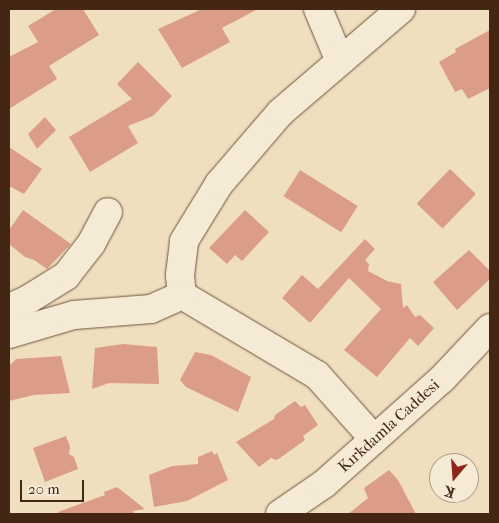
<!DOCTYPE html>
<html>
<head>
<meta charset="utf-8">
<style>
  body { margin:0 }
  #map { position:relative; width:499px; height:523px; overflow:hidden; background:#f0dfbe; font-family:"IM FELL French Canon",serif }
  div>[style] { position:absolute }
  .building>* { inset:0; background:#dc9d88; transform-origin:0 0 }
  .roads { filter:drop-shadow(0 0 1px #6e543e) drop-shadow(0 0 1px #6e543e) }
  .minor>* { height:28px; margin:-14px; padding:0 14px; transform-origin:14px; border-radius:14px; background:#f5ead5 }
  span { translate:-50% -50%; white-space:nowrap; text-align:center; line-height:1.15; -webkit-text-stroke:4px #f5ead5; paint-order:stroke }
  .street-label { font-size:16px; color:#432614 }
  .frame { position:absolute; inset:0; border:10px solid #432614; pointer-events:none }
  .north { position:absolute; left:429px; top:453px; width:50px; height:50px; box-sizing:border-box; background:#f5ead5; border:1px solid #ae9c88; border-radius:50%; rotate:198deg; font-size:14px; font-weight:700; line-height:20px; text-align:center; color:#432614 }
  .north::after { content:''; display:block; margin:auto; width:18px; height:22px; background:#8f2418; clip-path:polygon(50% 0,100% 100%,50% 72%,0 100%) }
  .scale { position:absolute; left:20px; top:480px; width:64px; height:22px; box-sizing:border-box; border:2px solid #432614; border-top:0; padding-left:6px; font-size:15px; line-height:18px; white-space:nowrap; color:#432614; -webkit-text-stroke:4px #f5ead5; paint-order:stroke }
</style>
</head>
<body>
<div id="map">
  <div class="building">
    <i style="clip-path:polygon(56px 9px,83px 9px,99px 35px,49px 66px,57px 79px,9px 109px,9px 57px,38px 42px,28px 26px)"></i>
    <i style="clip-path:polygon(202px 9px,258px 9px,222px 28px,230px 42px,182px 68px,158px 29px)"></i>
    <i style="clip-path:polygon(490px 30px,490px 88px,468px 99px,462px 89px,455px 92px,439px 62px,456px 52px,455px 49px)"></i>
    <i style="clip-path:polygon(138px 62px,172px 96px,153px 116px,128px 126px,138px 143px,90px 172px,69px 137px,132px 99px,117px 84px)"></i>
    <i style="clip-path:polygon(45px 117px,56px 130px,37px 149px,28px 134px)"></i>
    <i style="clip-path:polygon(9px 147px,42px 169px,24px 194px,9px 186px)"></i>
    <i style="left:450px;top:169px;width:36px;height:48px;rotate:44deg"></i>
    <i style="left:300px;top:170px;width:68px;height:31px;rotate:32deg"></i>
    <i style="clip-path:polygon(23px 210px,71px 244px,47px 269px,34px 260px,25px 257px,9px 244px,9px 230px)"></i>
    <i style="clip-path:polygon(245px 210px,269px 232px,242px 261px,235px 255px,227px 264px,209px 248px)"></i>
    <i style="clip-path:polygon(365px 239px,375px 249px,365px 260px,369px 264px,368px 271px,387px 281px,401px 284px,403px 308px,407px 305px,415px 317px,420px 315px,434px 328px,418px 346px,410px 338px,377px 377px,344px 350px,381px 309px,349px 278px,310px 323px,282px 298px,302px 275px,318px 289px)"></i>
    <i style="clip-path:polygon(469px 250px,490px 271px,490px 279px,457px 310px,433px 282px)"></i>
    <i style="clip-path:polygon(123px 344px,157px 347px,159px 384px,109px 383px,92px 389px,95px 348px)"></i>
    <i style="clip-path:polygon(195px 352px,211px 355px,251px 377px,238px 412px,186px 387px,180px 380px)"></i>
    <i style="clip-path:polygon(61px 356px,70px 393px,34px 395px,9px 401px,9px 366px,16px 359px)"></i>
    <i style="clip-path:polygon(295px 401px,301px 407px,305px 405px,318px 425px,303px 436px,305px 440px,280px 458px,276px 460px,271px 458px,259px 467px,236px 442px,274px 419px,275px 415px)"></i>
    <i style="clip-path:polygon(66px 436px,70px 447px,69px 454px,74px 457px,78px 469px,45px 482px,33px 448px)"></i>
    <i style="clip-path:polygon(212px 451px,214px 455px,217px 453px,228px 480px,187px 501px,154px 507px,149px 475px,172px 466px,198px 464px,198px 457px)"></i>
    <i style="clip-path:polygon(389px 470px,398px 480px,416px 514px,348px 514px,368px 498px,364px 488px)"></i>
    <i style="clip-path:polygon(117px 487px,145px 509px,133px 511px,134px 514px,59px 514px,58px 512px,105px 495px,104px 492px)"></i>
  </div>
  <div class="roads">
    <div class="minor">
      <i style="left:318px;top:9px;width:56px;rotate:67.1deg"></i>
      <i style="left:182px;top:295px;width:20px;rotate:-96deg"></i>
      <i style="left:180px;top:275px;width:34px;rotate:-83deg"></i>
      <i style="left:184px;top:241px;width:67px;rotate:-58.4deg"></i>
      <i style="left:219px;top:184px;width:95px;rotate:-49.3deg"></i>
      <i style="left:281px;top:112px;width:158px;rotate:-40.6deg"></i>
      <i style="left:182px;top:295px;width:157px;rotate:30.7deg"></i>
      <i style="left:317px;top:375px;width:86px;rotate:48.3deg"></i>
      <i style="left:9px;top:308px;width:22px;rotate:-24deg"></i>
      <i style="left:29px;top:299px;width:44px;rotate:-31.9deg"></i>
      <i style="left:66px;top:276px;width:41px;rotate:-52deg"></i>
      <i style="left:91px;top:244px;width:36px;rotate:-62deg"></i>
      <i style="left:9px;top:334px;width:68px;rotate:-16.3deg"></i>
      <i style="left:74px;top:315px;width:77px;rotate:-4.5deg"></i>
      <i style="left:151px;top:309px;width:34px;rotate:-24deg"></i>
      <i style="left:280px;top:514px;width:53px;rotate:-34.3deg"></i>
      <i style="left:324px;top:484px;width:158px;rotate:-41.7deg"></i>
      <i style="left:442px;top:379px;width:70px;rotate:-46.7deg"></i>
    </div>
  </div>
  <div class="street-label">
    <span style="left:389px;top:426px;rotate:-42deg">Kırkdamla Caddesi</span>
  </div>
  <div class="frame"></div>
  <div class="north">K</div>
  <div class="scale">20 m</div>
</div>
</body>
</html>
